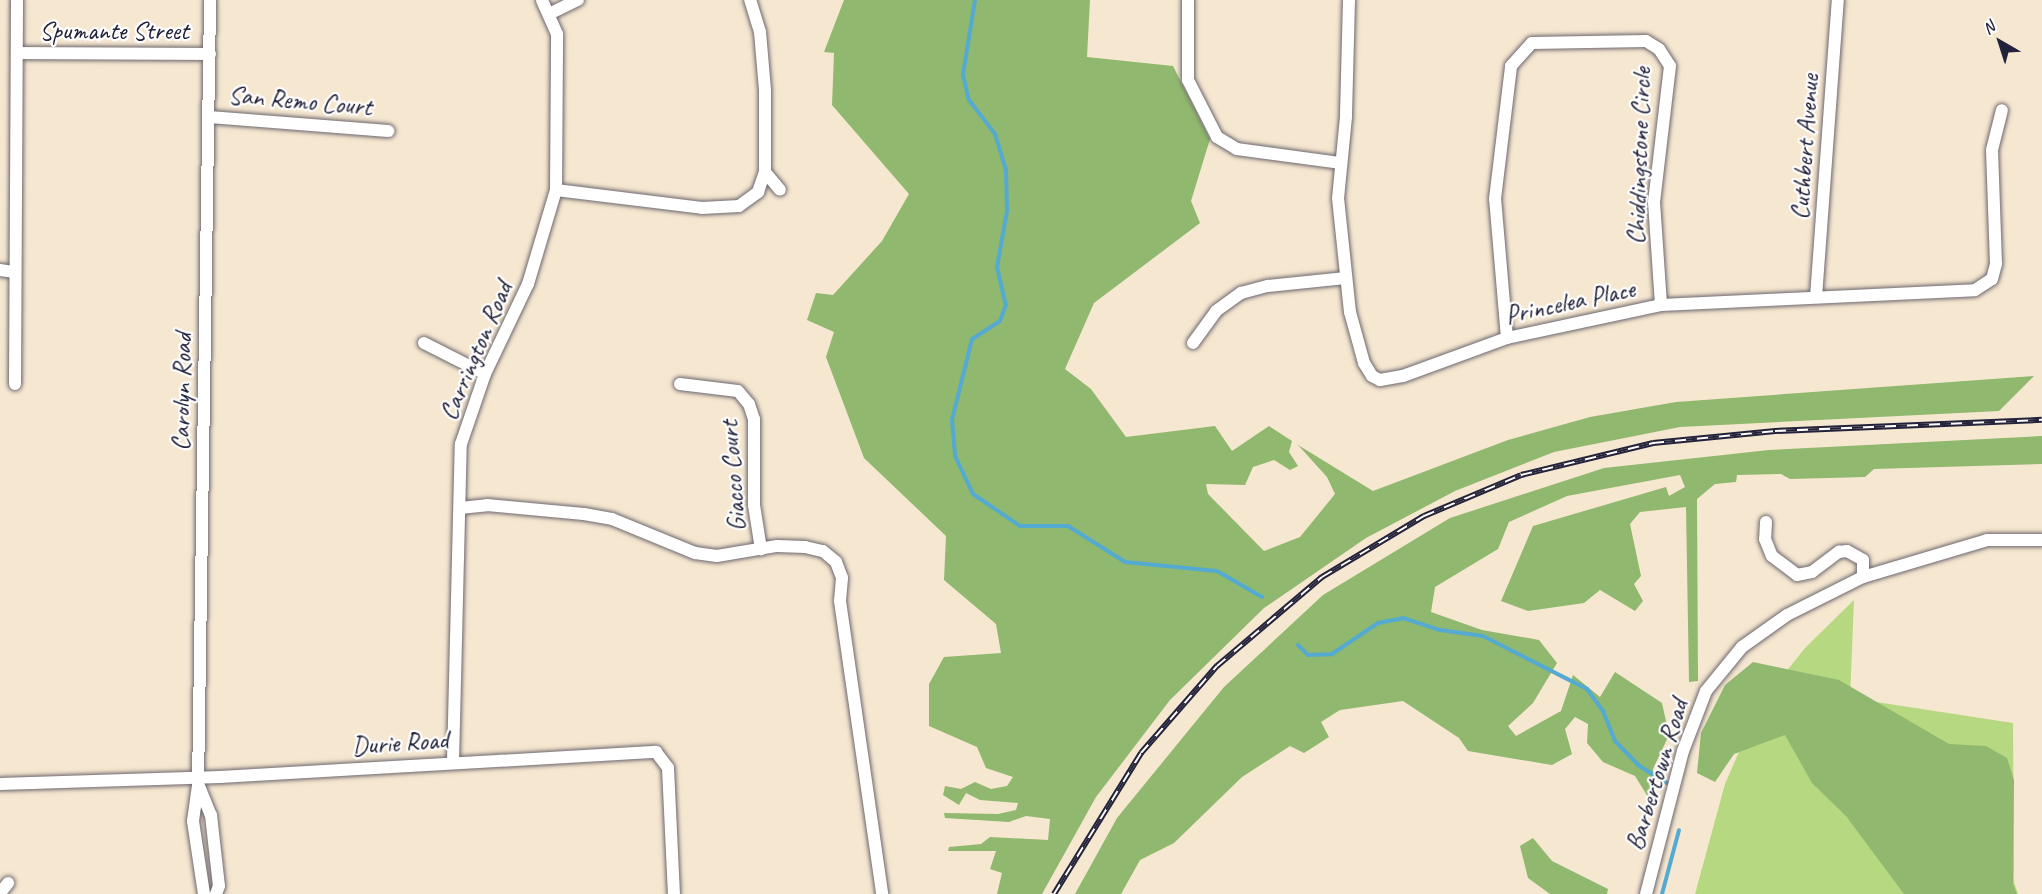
<!DOCTYPE html>
<html>
<head>
<meta charset="utf-8">
<style>
  body { margin:0 }
  #map { position:relative; width:2042px; height:894px; overflow:hidden; background:#f6e7d0; font-family:Caveat,sans-serif }
  div>[style] { position:absolute }
  .green>* { inset:0; background:#b6d880 }
  .forest>* { inset:0; background:#90b86e }
  .stream>* { height:4px; margin:-2px; padding:0 2px; transform-origin:2px; border-radius:2px; background:#54aad0 }
  .roads { filter:drop-shadow(0 0 2px #6c676f) drop-shadow(0 0 2px #6c676f) }
  .street>* { height:12px; margin:-6px; padding:0 6px; transform-origin:6px; border-radius:6px; background:#fff }
  .rail>* { height:6px; margin-top:-3px; transform-origin:0; background:repeating-linear-gradient(90deg,#fff 0 11px,#22223b 0 22px); box-sizing:border-box; border-block:2px solid #22223b }
  span { translate:-50% -50%; white-space:nowrap; text-align:center; line-height:1.15; -webkit-text-stroke:4.5px #fff; paint-order:stroke }
  .street-label { font-size:26px; color:#22223b }
  .north { position:absolute; left:1970px; top:12px; width:60px; height:60px; -webkit-text-stroke:4px #fff; paint-order:stroke; rotate:321deg; font-size:16px; font-weight:700; line-height:24px; text-align:center; color:#22223b }
  .north::after { content:''; display:block; margin:auto; width:21px; height:27px; background:#22223b; clip-path:polygon(50% 0,100% 100%,50% 72%,0 100%) }
</style>
</head>
<body>
<div id="map">
  <div class="green">
    <i style="clip-path:polygon(1854px 600px,1850px 698px,2013px 723px,2014px 882px,2018px 894px,1695px 894px,1725px 784px,1759px 706px,1805px 648px)"></i>
  </div>
  <div class="forest">
    <i style="clip-path:polygon(844px 0,1090px 0,1087px 57px,1173px 66px,1210px 139px,1191px 201px,1200px 223px,1094px 303px,1065px 369px,1091px 389px,1126px 437px,1215px 426px,1232px 451px,1269px 426px,1292px 441px,1289px 452px,1298px 466px,1290px 470px,1274px 460px,1253px 467px,1245px 485px,1206px 484px,1208px 494px,1264px 551px,1300px 537px,1335px 494px,1327px 477px,1298px 445px,1373px 491px,1508px 440px,1590px 417px,1676px 402px,2034px 376px,1999px 411px,1680px 427px,1554px 452px,1455px 491px,1366px 538px,1264px 608px,1170px 700px,1096px 797px,1042px 894px,997px 894px,1002px 873px,990px 869px,996px 851px,948px 851px,949px 847px,981px 844px,990px 837px,1048px 840px,1050px 819px,1026px 816px,1009px 822px,945px 818px,944px 813px,998px 814px,1016px 810px,1018px 803px,980px 800px,966px 793px,959px 805px,943px 795px,945px 786px,961px 789px,975px 782px,991px 789px,1007px 786px,1013px 777px,986px 768px,977px 747px,929px 726px,929px 684px,944px 657px,1001px 653px,996px 624px,944px 580px,946px 536px,864px 458px,826px 357px,834px 332px,807px 320px,816px 293px,833px 295px,882px 241px,909px 194px,832px 105px,834px 53px,824px 52px)"></i>
    <i style="clip-path:polygon(2042px 436px,2042px 464px,1874px 469px,1865px 477px,1790px 479px,1781px 474px,1737px 475px,1736px 482px,1715px 484px,1697px 499px,1698px 681px,1689px 682px,1686px 507px,1640px 512px,1630px 524px,1641px 576px,1634px 584px,1643px 601px,1635px 611px,1600px 590px,1584px 603px,1528px 611px,1501px 601px,1533px 526px,1666px 487px,1669px 496px,1685px 487px,1680px 475px,1567px 496px,1509px 522px,1498px 549px,1435px 587px,1431px 612px,1482px 630px,1539px 640px,1557px 663px,1533px 703px,1508px 726px,1516px 736px,1561px 711px,1573px 675px,1600px 697px,1615px 672px,1662px 703px,1669px 735px,1653px 769px,1654px 794px,1648px 797px,1635px 776px,1603px 762px,1587px 743px,1588px 724px,1575px 717px,1565px 729px,1572px 754px,1552px 765px,1468px 751px,1459px 738px,1403px 701px,1340px 710px,1321px 722px,1329px 737px,1304px 753px,1290px 746px,1242px 777px,1174px 843px,1140px 860px,1121px 894px,1075px 894px,1117px 818px,1224px 687px,1323px 595px,1450px 518px,1604px 468px,1769px 450px)"></i>
    <i style="clip-path:polygon(1753px 662px,1839px 680px,1949px 744px,1986px 746px,2007px 758px,2014px 780px,2013px 884px,2017px 894px,1904px 894px,1846px 816px,1812px 783px,1785px 735px,1734px 754px,1715px 782px,1697px 773px,1701px 733px,1725px 685px)"></i>
    <i style="clip-path:polygon(1533px 838px,1552px 861px,1608px 889px,1607px 894px,1550px 894px,1528px 878px,1520px 846px)"></i>
  </div>
  <div class="stream">
    <i style="left:975px;top:0;width:76px;rotate:99.1deg"></i>
    <i style="left:963px;top:75px;width:26px;rotate:77deg"></i>
    <i style="left:969px;top:100px;width:43px;rotate:52.6deg"></i>
    <i style="left:995px;top:134px;width:38px;rotate:73deg"></i>
    <i style="left:1006px;top:170px;width:41px;rotate:88.6deg"></i>
    <i style="left:1007px;top:211px;width:57px;rotate:100.1deg"></i>
    <i style="left:997px;top:267px;width:39px;rotate:77deg"></i>
    <i style="left:1006px;top:305px;width:17px;rotate:111deg"></i>
    <i style="left:1000px;top:321px;width:33px;rotate:147deg"></i>
    <i style="left:972px;top:339px;width:83px;rotate:103.9deg"></i>
    <i style="left:952px;top:420px;width:36px;rotate:85deg"></i>
    <i style="left:955px;top:456px;width:42px;rotate:64.7deg"></i>
    <i style="left:973px;top:494px;width:57px;rotate:34.2deg"></i>
    <i style="left:1020px;top:526px;width:48px"></i>
    <i style="left:1068px;top:526px;width:67px;rotate:32.3deg"></i>
    <i style="left:1125px;top:562px;width:92px;rotate:5.6deg"></i>
    <i style="left:1217px;top:571px;width:52px;rotate:30deg"></i>
    <i style="left:1298px;top:645px;width:14px;rotate:45deg"></i>
    <i style="left:1308px;top:655px;width:24px;rotate:-2deg"></i>
    <i style="left:1332px;top:654px;width:55px;rotate:-34deg"></i>
    <i style="left:1378px;top:623px;width:25px;rotate:-11deg"></i>
    <i style="left:1403px;top:618px;width:39px;rotate:18deg"></i>
    <i style="left:1440px;top:630px;width:43px;rotate:7.9deg"></i>
    <i style="left:1483px;top:636px;width:117px;rotate:27deg"></i>
    <i style="left:1587px;top:689px;width:27px;rotate:54deg"></i>
    <i style="left:1603px;top:711px;width:32px;rotate:68deg"></i>
    <i style="left:1615px;top:741px;width:33px;rotate:46deg"></i>
    <i style="left:1638px;top:765px;width:34px;rotate:32deg"></i>
    <i style="left:1662px;top:894px;width:66px;rotate:-75.1deg"></i>
  </div>
  <div class="roads">
    <div class="street">
      <i style="left:1188px;top:0;width:80px;rotate:90deg"></i>
      <i style="left:1188px;top:80px;width:64px;rotate:63deg"></i>
      <i style="left:1217px;top:137px;width:23px;rotate:31deg"></i>
      <i style="left:1237px;top:149px;width:105px;rotate:7.7deg"></i>
      <i style="left:1349px;top:0;width:117px;rotate:91.5deg"></i>
      <i style="left:1346px;top:117px;width:81px;rotate:95.6deg"></i>
      <i style="left:1338px;top:198px;width:115px;rotate:84deg"></i>
      <i style="left:1350px;top:312px;width:53px;rotate:74.6deg"></i>
      <i style="left:1364px;top:363px;width:15px;rotate:58deg"></i>
      <i style="left:1372px;top:376px;width:9px;rotate:27deg"></i>
      <i style="left:1380px;top:380px;width:23px;rotate:-10deg"></i>
      <i style="left:1403px;top:376px;width:111px;rotate:-20.1deg"></i>
      <i style="left:1507px;top:338px;width:157px;rotate:-12.1deg"></i>
      <i style="left:1661px;top:305px;width:314px;rotate:-2.7deg"></i>
      <i style="left:1975px;top:290px;width:20px;rotate:-33deg"></i>
      <i style="left:1992px;top:279px;width:16px;rotate:-75deg"></i>
      <i style="left:1996px;top:264px;width:114px;rotate:-92deg"></i>
      <i style="left:1992px;top:150px;width:41px;rotate:-76deg"></i>
      <i style="left:551px;top:13px;width:30px;rotate:-26deg"></i>
      <i style="left:17px;top:53px;width:193px;rotate:0.3deg"></i>
      <i style="left:209px;top:117px;width:180px;rotate:4.5deg"></i>
      <i style="left:765px;top:172px;width:23px;rotate:50deg"></i>
      <i style="left:556px;top:190px;width:147px;rotate:7deg"></i>
      <i style="left:702px;top:208px;width:37px;rotate:-3deg"></i>
      <i style="left:739px;top:206px;width:24px;rotate:-36deg"></i>
      <i style="left:758px;top:192px;width:21px;rotate:-71deg"></i>
      <i style="left:765px;top:172px;width:82px;rotate:-90deg"></i>
      <i style="left:765px;top:90px;width:58px;rotate:-94.9deg"></i>
      <i style="left:760px;top:32px;width:34px;rotate:-107deg"></i>
      <i style="left:0;top:270px;width:15px;rotate:8deg"></i>
      <i style="left:1816px;top:297px;width:298px;rotate:-85.8deg"></i>
      <i style="left:1507px;top:338px;width:140px;rotate:-94.9deg"></i>
      <i style="left:1495px;top:199px;width:134px;rotate:-83.1deg"></i>
      <i style="left:1511px;top:66px;width:31px;rotate:-48deg"></i>
      <i style="left:1532px;top:43px;width:114px;rotate:-1deg"></i>
      <i style="left:1646px;top:41px;width:15px;rotate:32deg"></i>
      <i style="left:1659px;top:49px;width:20px;rotate:57deg"></i>
      <i style="left:1670px;top:66px;width:137px;rotate:96.7deg"></i>
      <i style="left:1654px;top:202px;width:103px;rotate:86.1deg"></i>
      <i style="left:424px;top:343px;width:68px;rotate:26.9deg"></i>
      <i style="left:1193px;top:343px;width:39px;rotate:-54deg"></i>
      <i style="left:1216px;top:311px;width:31px;rotate:-36deg"></i>
      <i style="left:1241px;top:293px;width:28px;rotate:-15deg"></i>
      <i style="left:1268px;top:286px;width:78px;rotate:-5.9deg"></i>
      <i style="left:15px;top:384px;width:384px;rotate:-89.7deg"></i>
      <i style="left:680px;top:384px;width:58px;rotate:6.9deg"></i>
      <i style="left:738px;top:391px;width:17px;rotate:50deg"></i>
      <i style="left:749px;top:404px;width:16px;rotate:72deg"></i>
      <i style="left:754px;top:419px;width:86px;rotate:90deg"></i>
      <i style="left:754px;top:505px;width:45px;rotate:81deg"></i>
      <i style="left:460px;top:508px;width:27px;rotate:-6deg"></i>
      <i style="left:487px;top:505px;width:97px;rotate:5.3deg"></i>
      <i style="left:584px;top:514px;width:28px;rotate:10deg"></i>
      <i style="left:612px;top:519px;width:90px;rotate:22.3deg"></i>
      <i style="left:695px;top:553px;width:22px;rotate:8deg"></i>
      <i style="left:717px;top:556px;width:61px;rotate:-9.5deg"></i>
      <i style="left:777px;top:546px;width:28px;rotate:2deg"></i>
      <i style="left:805px;top:547px;width:18px;rotate:13deg"></i>
      <i style="left:823px;top:551px;width:17px;rotate:40deg"></i>
      <i style="left:836px;top:562px;width:17px;rotate:69deg"></i>
      <i style="left:842px;top:578px;width:23px;rotate:95deg"></i>
      <i style="left:840px;top:601px;width:296px;rotate:81.8deg"></i>
      <i style="left:1766px;top:522px;width:17px;rotate:93deg"></i>
      <i style="left:1765px;top:539px;width:18px;rotate:68deg"></i>
      <i style="left:1772px;top:556px;width:31px;rotate:37deg"></i>
      <i style="left:1797px;top:575px;width:15px;rotate:-11deg"></i>
      <i style="left:1812px;top:572px;width:34px;rotate:-37deg"></i>
      <i style="left:1839px;top:552px;width:8px;rotate:-7deg"></i>
      <i style="left:1847px;top:551px;width:18px;rotate:29deg"></i>
      <i style="left:1863px;top:560px;width:17px;rotate:90deg"></i>
      <i style="left:453px;top:762px;width:318px;rotate:-88.6deg"></i>
      <i style="left:461px;top:444px;width:74px;rotate:-71.1deg"></i>
      <i style="left:485px;top:374px;width:100px;rotate:-64.5deg"></i>
      <i style="left:528px;top:284px;width:98px;rotate:-73.4deg"></i>
      <i style="left:556px;top:190px;width:156px;rotate:-89.6deg"></i>
      <i style="left:557px;top:34px;width:37px;rotate:-114deg"></i>
      <i style="left:0;top:784px;width:220px;rotate:-1.8deg"></i>
      <i style="left:220px;top:777px;width:437px;rotate:-3.3deg"></i>
      <i style="left:656px;top:752px;width:20px;rotate:53deg"></i>
      <i style="left:668px;top:768px;width:126px;rotate:87.3deg"></i>
      <i style="left:199px;top:786px;width:31px;rotate:68deg"></i>
      <i style="left:211px;top:815px;width:71px;rotate:83.6deg"></i>
      <i style="left:219px;top:886px;width:9px;rotate:111deg"></i>
      <i style="left:0;top:893px;width:13px;rotate:-51deg"></i>
      <i style="left:204px;top:894px;width:74px;rotate:-98.6deg"></i>
      <i style="left:193px;top:821px;width:36px;rotate:-82deg"></i>
      <i style="left:198px;top:785px;width:785px;rotate:-89.12deg"></i>
      <i style="left:1646px;top:894px;width:148px;rotate:-75.5deg"></i>
      <i style="left:1683px;top:751px;width:64px;rotate:-69deg"></i>
      <i style="left:1706px;top:691px;width:57px;rotate:-50.7deg"></i>
      <i style="left:1742px;top:647px;width:55px;rotate:-35.4deg"></i>
      <i style="left:1787px;top:615px;width:85px;rotate:-26.6deg"></i>
      <i style="left:1863px;top:577px;width:129px;rotate:-16.6deg"></i>
      <i style="left:1987px;top:540px;width:55px"></i>
    </div>
  </div>
  <div class="rail">
    <i style="left:1054px;top:894px;width:166px;rotate:-58.3deg"></i>
    <i style="left:1141px;top:753px;width:116px;rotate:-48.9deg"></i>
    <i style="left:1217px;top:666px;width:138px;rotate:-40.3deg"></i>
    <i style="left:1322px;top:577px;width:119px;rotate:-30.9deg"></i>
    <i style="left:1424px;top:516px;width:105px;rotate:-22.9deg"></i>
    <i style="left:1521px;top:475px;width:136px;rotate:-13.6deg"></i>
    <i style="left:1653px;top:443px;width:123px;rotate:-5.6deg"></i>
    <i style="left:1775px;top:431px;width:267px;rotate:-2.4deg"></i>
  </div>
  <div class="street-label">
    <span style="left:114px;top:31px">Spumante Street</span>
    <span style="left:300px;top:101px;rotate:5deg">San Remo Court</span>
    <span style="left:1805px;top:147px;rotate:-86deg">Cuthbert Avenue</span>
    <span style="left:1639px;top:156px;rotate:-88deg">Chiddingstone Circle</span>
    <span style="left:1570px;top:302px;rotate:-12deg">Princelea Place</span>
    <span style="left:476px;top:351px;rotate:-67deg">Carrington Road</span>
    <span style="left:182px;top:392px;rotate:-89deg">Carolyn Road</span>
    <span style="left:733px;top:476px;rotate:-94deg">Giacco Court</span>
    <span style="left:400px;top:743px;rotate:-4deg">Durie Road</span>
    <span style="left:1657px;top:775px;rotate:-73deg">Barbertown Road</span>
  </div>
  <div class="north">N</div>
</div>
</body>
</html>
